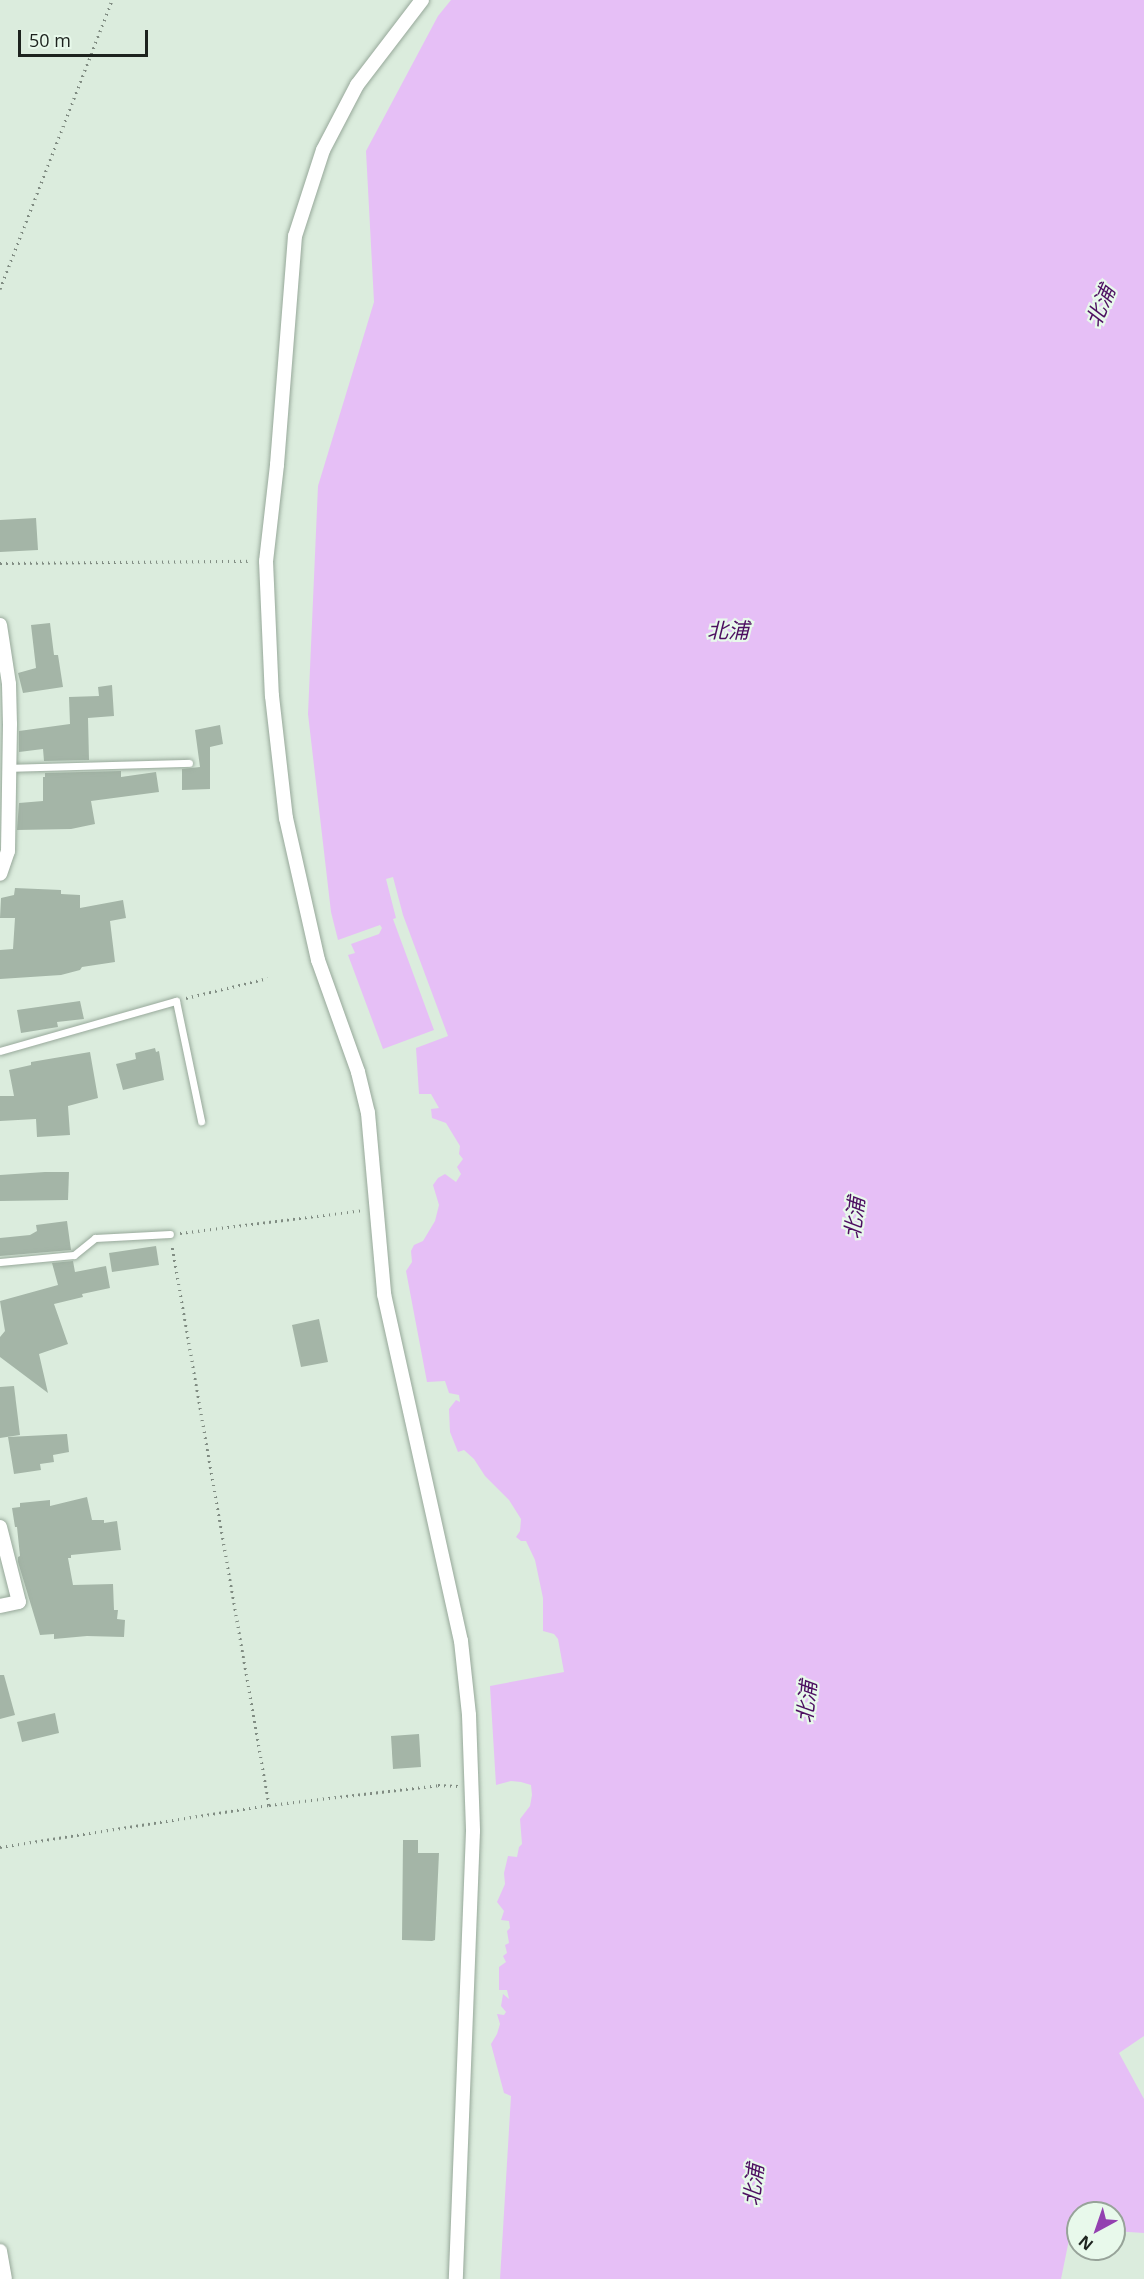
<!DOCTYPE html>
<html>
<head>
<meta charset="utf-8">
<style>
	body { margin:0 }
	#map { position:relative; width:1144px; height:2279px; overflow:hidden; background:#dbecdd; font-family:"Open Sans","Noto Sans JP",sans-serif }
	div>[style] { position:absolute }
	.water>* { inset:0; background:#e6bff6 }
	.building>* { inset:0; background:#a4b5a7 }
	.path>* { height:3px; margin-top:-1.5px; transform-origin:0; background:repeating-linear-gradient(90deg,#808c82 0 1.5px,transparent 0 6px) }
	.roads { filter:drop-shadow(0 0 2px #97a89a) drop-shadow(0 0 2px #97a89a) }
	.service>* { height:7px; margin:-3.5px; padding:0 3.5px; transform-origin:3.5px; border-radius:3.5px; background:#fff }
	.minor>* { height:14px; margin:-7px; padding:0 7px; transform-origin:7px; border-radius:7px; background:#fff }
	span { translate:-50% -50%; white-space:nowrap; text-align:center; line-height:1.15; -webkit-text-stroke:4.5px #e8f9eb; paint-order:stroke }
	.water-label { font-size:21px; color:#4d0f61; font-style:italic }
	.north { position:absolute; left:1066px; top:2201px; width:60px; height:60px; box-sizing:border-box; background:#e8f9eb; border:2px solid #97a399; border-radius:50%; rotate:220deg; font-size:16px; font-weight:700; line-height:24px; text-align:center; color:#1d231e }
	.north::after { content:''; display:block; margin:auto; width:21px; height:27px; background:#9341b0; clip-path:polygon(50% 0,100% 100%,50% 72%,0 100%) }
	.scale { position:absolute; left:18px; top:30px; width:130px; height:27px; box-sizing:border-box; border:3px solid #1d231e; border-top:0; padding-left:8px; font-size:18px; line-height:21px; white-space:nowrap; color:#1d231e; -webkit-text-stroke:4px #e8f9eb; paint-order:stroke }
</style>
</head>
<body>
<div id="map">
	<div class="water">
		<i style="clip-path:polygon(451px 0,1144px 0,1144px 2036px,1119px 2053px,1144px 2099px,1144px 2233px,1114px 2231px,1114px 2213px,1078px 2213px,1078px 2230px,1071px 2230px,1061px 2279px,500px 2279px,511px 2096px,504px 2093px,491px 2044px,497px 2034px,500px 2024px,497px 2014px,504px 2015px,506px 2012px,501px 2006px,503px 1994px,509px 1999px,507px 1990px,499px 1990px,499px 1967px,506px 1962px,503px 1956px,507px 1953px,505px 1945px,509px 1943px,507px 1931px,510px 1928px,509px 1921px,501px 1920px,504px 1911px,497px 1902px,505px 1884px,504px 1873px,508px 1856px,517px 1857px,519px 1847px,522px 1844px,520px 1819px,530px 1806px,532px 1795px,531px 1785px,521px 1782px,511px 1781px,496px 1785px,490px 1686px,564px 1672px,558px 1639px,554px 1634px,543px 1631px,543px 1598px,535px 1560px,526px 1541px,521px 1541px,516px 1537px,520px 1531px,521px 1519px,509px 1500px,485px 1476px,474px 1459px,464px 1450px,458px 1452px,450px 1432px,449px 1409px,456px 1400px,460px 1402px,459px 1395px,449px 1393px,445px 1381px,427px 1382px,406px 1271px,412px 1262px,411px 1251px,414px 1245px,423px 1241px,435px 1221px,439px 1205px,433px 1185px,438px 1178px,445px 1174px,456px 1182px,461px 1174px,457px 1167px,463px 1159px,459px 1154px,460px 1146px,446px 1123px,432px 1118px,431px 1109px,439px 1108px,431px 1094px,419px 1094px,416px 1048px,448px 1036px,403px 915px,393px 877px,386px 879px,396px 918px,393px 919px,434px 1030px,383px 1049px,348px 955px,355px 953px,351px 944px,379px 934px,382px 928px,380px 925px,338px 940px,331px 912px,308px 714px,318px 486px,374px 302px,366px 151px,438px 16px)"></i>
	</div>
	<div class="building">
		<i style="clip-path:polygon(36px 518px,38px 550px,0 552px,0 520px)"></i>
		<i style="clip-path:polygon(50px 623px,54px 655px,58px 655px,63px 687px,23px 693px,18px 673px,36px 668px,31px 625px)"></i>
		<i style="clip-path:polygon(112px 685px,114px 716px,88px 718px,89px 760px,44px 761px,43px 749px,19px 752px,19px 731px,70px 724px,69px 697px,99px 696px,98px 687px)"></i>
		<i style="clip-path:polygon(220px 725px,223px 744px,210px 747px,210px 789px,182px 790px,182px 769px,200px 767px,195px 730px)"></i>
		<i style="clip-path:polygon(121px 771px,121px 777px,156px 772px,159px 792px,91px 801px,95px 824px,71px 829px,17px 830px,19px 803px,43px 801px,43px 777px,45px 777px,45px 773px)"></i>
		<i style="clip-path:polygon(15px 888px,61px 890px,61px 894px,80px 895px,80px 908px,123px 900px,126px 918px,110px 921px,115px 962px,82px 967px,80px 970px,61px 975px,0 979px,0 950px,13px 949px,15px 918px,0 918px,1px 898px,14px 895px)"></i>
		<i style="clip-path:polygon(80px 1001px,84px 1019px,57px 1022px,58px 1027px,21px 1033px,17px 1010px)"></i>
		<i style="clip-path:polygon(155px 1048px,156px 1052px,159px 1051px,164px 1080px,123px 1090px,116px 1064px,136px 1059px,135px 1053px)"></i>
		<i style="clip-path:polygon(90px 1052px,98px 1098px,68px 1106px,70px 1135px,37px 1137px,36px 1119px,0 1121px,0 1096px,14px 1096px,9px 1070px,31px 1065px,31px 1062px)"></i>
		<i style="clip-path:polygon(45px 1172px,69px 1172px,68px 1200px,0 1201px,0 1175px)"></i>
		<i style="clip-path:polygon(67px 1221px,71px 1250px,0 1256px,0 1238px,30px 1235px,37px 1231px,36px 1225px)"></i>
		<i style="clip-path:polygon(156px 1246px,159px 1265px,112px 1272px,109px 1253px)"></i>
		<i style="clip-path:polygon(73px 1261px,75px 1272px,106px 1266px,110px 1288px,82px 1294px,83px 1297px,54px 1304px,68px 1344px,39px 1354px,48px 1393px,0 1357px,0 1337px,5px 1331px,0 1301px,58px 1285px,52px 1263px)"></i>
		<i style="clip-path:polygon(319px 1319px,328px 1362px,301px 1367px,292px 1325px)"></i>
		<i style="clip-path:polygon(14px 1386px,20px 1435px,0 1438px,0 1387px)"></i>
		<i style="clip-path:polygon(67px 1434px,69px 1452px,53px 1455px,54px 1462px,40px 1464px,41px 1470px,14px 1474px,8px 1437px)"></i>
		<i style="clip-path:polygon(87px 1497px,92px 1520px,104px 1520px,104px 1523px,117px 1521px,121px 1550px,71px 1555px,71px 1558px,68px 1558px,73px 1585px,113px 1584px,114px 1610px,118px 1610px,117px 1619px,125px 1620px,124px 1637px,87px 1636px,54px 1639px,54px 1634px,40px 1635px,18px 1562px,18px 1557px,20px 1556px,17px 1527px,15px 1527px,12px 1508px,20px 1507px,20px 1503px,50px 1500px,50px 1506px)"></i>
		<i style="clip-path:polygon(0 1675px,4px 1675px,15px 1715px,0 1719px)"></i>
		<i style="clip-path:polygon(55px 1713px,59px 1733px,22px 1742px,17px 1722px)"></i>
		<i style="clip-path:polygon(419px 1734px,421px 1767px,393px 1769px,391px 1736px)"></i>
		<i style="clip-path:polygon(403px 1840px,418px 1840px,418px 1853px,439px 1853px,435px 1940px,432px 1941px,402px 1940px)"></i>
	</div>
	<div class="path">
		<i style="left:0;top:289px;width:310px;rotate:-68.8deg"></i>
		<i style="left:0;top:563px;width:252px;rotate:-0.5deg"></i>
		<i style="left:186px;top:998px;width:84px;rotate:-13.7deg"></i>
		<i style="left:180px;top:1233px;width:185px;rotate:-7.1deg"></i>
		<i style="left:269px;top:1805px;width:170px;rotate:-6.7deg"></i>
		<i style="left:438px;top:1785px;width:20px;rotate:3deg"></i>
		<i style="left:0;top:1847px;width:272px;rotate:-8.9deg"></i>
		<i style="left:269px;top:1805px;width:567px;rotate:-99.84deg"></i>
	</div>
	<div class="roads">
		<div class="service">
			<i style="left:8px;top:768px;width:181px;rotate:-1.6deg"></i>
			<i style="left:0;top:1051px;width:183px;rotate:-15.9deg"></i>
			<i style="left:176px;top:1001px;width:123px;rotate:78.2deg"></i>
			<i style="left:0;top:1262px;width:74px;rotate:-5.4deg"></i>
			<i style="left:74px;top:1255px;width:27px;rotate:-39deg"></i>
			<i style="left:95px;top:1238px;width:75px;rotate:-3.1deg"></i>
		</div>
		<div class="minor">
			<i style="left:422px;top:0;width:107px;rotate:127.4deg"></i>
			<i style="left:357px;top:85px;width:73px;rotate:117.6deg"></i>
			<i style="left:323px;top:150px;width:90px;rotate:108deg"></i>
			<i style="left:295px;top:236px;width:230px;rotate:94.5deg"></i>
			<i style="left:277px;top:465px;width:97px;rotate:96.5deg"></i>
			<i style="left:266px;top:561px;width:135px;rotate:87.5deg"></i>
			<i style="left:272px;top:696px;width:123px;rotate:83.5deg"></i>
			<i style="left:286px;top:818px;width:146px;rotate:77.3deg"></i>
			<i style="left:318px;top:960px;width:119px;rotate:70.3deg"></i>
			<i style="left:358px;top:1072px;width:42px;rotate:76.3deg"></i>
			<i style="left:368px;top:1113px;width:182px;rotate:84.9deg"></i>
			<i style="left:384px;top:1294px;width:355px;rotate:77.5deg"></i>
			<i style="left:461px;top:1641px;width:74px;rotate:83.8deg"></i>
			<i style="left:469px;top:1715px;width:116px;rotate:88deg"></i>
			<i style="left:473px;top:1831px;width:448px;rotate:92.2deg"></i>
			<i style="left:0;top:625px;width:60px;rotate:81.3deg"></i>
			<i style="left:9px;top:684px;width:40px;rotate:88.6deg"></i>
			<i style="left:10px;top:724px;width:127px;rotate:90.9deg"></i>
			<i style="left:8px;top:851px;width:24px;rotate:109deg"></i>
			<i style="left:0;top:1527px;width:77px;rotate:75.8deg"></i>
			<i style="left:19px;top:1602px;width:19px;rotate:168deg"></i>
			<i style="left:0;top:2251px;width:28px;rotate:80deg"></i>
		</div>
	</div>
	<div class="water-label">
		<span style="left:1100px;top:306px;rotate:-67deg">北浦</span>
		<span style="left:728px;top:630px">北浦</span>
		<span style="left:854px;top:1218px;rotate:-83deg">北浦</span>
		<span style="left:806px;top:1702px;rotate:-84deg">北浦</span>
		<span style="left:753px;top:2185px;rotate:-83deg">北浦</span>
	</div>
	<div class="north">N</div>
	<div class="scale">50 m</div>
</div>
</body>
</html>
